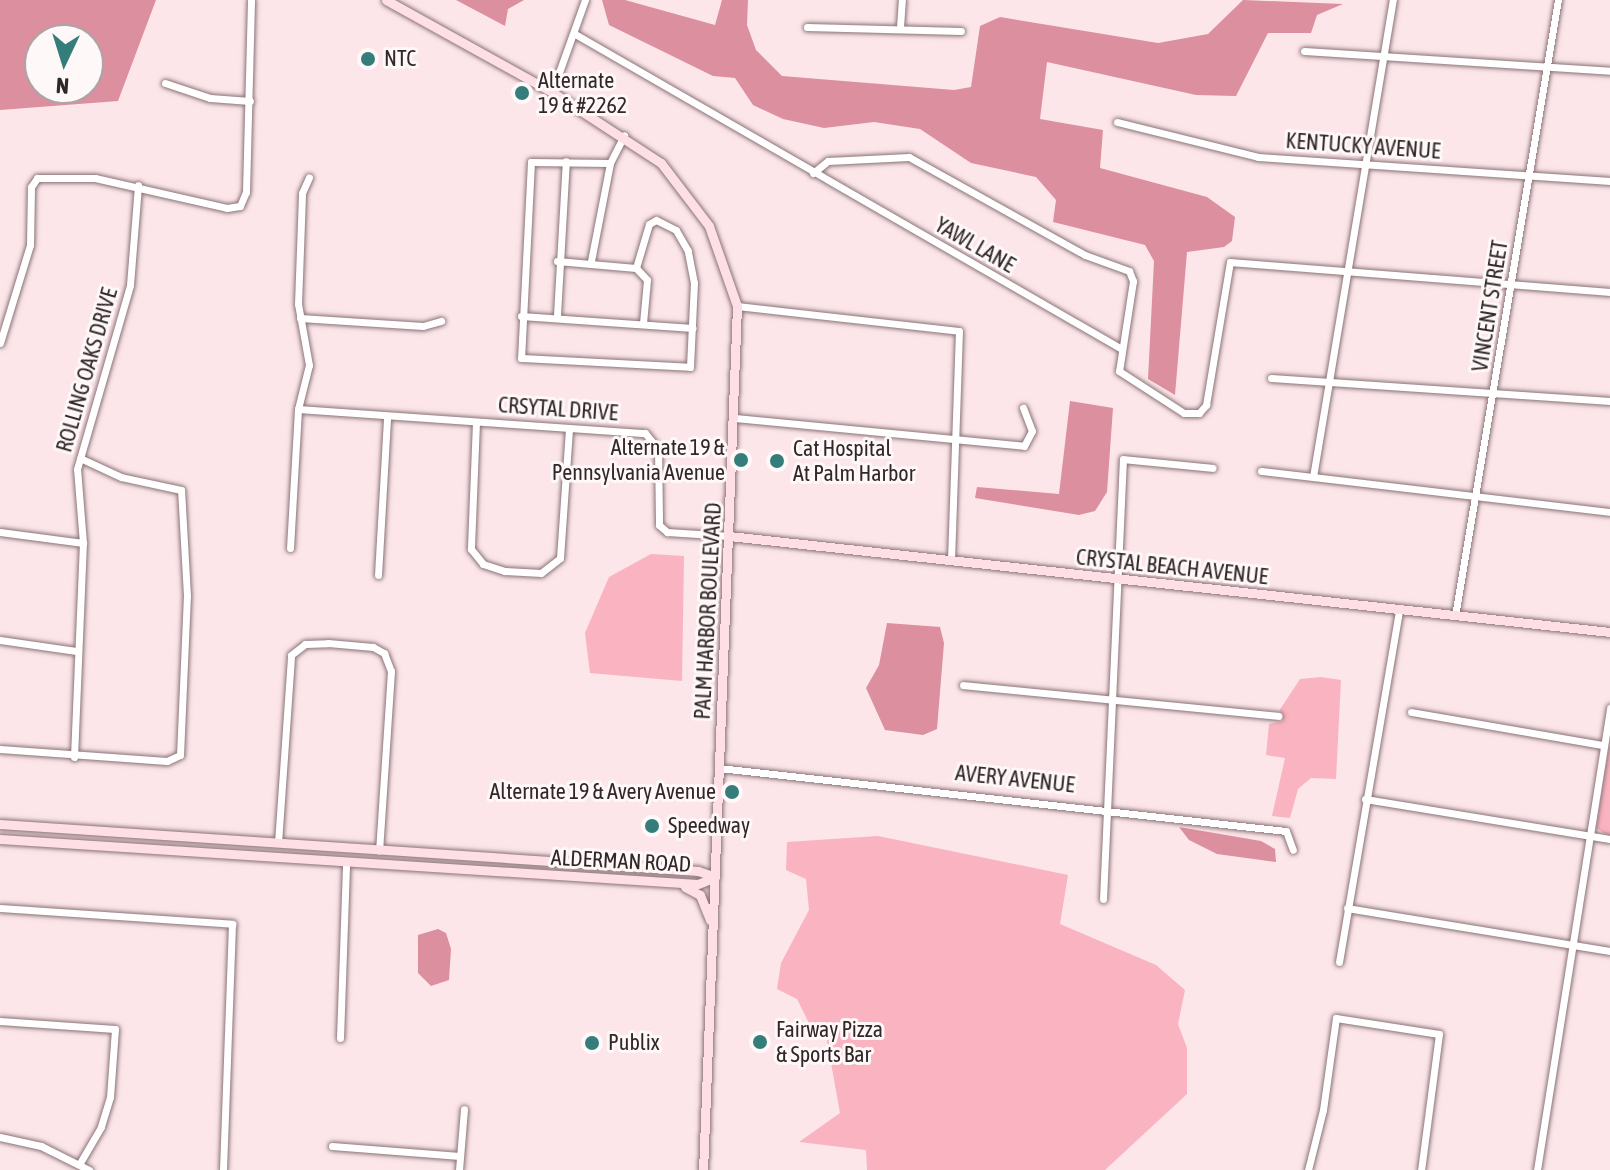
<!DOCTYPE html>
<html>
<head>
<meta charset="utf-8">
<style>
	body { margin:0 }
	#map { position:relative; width:1610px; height:1170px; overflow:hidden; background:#fce6e9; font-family:"Asap Condensed",sans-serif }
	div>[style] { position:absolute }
	.green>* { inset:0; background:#fab3c0 }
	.water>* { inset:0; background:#dc8f9e }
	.roads { filter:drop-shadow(0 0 2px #8a7376) drop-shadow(0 0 2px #8a7376) }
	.street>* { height:7px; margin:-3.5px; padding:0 3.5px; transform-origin:3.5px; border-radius:3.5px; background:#fff }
	.secondary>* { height:9px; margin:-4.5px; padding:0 4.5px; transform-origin:4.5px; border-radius:4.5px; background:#fedfe5 }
	.dots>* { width:22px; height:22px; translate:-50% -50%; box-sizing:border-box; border:4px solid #fef8f9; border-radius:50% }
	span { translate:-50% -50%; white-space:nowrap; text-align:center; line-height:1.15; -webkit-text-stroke:6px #fef8f9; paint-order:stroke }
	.poi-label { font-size:22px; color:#312729 }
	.left { translate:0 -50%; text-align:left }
	.right { translate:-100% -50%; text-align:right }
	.street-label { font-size:22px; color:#312729 }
	.north { position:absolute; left:24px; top:24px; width:80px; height:80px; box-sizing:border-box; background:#fef8f9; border:2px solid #aca4a6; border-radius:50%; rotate:184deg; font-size:22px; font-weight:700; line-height:32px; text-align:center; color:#312729 }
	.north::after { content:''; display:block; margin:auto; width:28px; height:36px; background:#357d7b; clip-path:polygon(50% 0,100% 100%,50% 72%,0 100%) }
</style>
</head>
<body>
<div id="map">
	<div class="green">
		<i style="clip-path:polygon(651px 554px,684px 556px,682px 681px,590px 673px,585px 633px,609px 577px)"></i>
		<i style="clip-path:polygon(1321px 677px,1341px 680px,1336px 779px,1311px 778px,1298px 789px,1290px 818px,1272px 816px,1285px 758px,1266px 755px,1269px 724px,1282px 721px,1279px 711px,1300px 679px)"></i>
		<i style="clip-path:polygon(1610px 741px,1610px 837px,1596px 828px)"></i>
		<i style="clip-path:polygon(878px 836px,1068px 875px,1060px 924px,1156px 965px,1185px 990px,1178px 1024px,1187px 1048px,1187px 1094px,1105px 1170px,867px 1170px,866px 1150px,799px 1142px,840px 1113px,826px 1035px,811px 1027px,797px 999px,777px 989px,781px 963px,809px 910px,806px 879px,786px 870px,787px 842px)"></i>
	</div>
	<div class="water">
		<i style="clip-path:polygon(evenodd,0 0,156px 0,118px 101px,0 110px,0 0,40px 40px,88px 40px,88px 88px,40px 88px,40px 40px)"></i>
		<i style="clip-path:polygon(456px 0,524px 0,508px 9px,505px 26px)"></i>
		<i style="clip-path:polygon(602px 0,625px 0,715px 25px,722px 0,748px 0,747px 25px,756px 50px,782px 76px,954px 90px,971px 87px,980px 26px,1000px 17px,1158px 43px,1208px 34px,1243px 0,1343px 4px,1317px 15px,1311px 33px,1268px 33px,1236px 96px,1196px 95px,1047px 62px,1040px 119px,1103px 130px,1100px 168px,1207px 197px,1235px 217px,1232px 241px,1224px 247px,1187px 252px,1175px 395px,1148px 379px,1154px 261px,1145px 245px,1053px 222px,1056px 200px,1036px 177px,971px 163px,920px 129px,874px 122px,824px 128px,783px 119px,753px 105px,735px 78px,713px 76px,609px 25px)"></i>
		<i style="clip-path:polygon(1070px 401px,1113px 408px,1107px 492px,1095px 511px,1079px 515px,975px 498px,977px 487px,1059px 494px)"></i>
		<i style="clip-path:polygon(887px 623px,940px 627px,944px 643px,937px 729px,923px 735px,885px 730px,866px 688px,879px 665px)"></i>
		<i style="clip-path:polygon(1179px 827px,1261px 841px,1275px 849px,1276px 862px,1217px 854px,1189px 840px)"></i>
		<i style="clip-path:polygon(438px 929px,446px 933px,451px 949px,449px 980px,431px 986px,418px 973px,418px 935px)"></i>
	</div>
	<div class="roads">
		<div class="street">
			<i style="left:807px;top:27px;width:154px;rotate:1.5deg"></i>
			<i style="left:900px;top:27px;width:27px;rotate:-86deg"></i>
			<i style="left:575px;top:34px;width:629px;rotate:29.95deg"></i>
			<i style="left:1304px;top:51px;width:307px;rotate:3.7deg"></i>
			<i style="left:165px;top:83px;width:47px;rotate:18.4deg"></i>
			<i style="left:210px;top:98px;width:40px;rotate:4.3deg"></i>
			<i style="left:552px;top:92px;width:98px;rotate:-70.3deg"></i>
			<i style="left:1117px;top:122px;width:145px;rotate:13.9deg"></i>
			<i style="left:1258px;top:157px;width:353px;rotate:3.9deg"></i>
			<i style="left:610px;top:163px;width:79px;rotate:-179.3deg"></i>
			<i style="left:531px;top:162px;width:196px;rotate:92.9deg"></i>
			<i style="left:521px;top:358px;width:169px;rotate:3deg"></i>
			<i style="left:690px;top:367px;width:84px;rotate:-87.3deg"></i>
			<i style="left:694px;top:283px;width:33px;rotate:-101deg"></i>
			<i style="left:688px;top:251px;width:24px;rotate:-120deg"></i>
			<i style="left:676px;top:230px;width:22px;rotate:-153deg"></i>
			<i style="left:656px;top:220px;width:8px;rotate:150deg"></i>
			<i style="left:649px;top:224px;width:46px;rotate:106.5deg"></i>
			<i style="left:813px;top:173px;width:19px;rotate:-39deg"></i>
			<i style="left:828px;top:161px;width:81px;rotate:-2.8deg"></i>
			<i style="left:909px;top:157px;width:201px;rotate:29.1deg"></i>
			<i style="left:1085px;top:255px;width:47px;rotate:20deg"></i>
			<i style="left:1129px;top:271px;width:11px;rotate:68deg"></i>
			<i style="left:1133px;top:281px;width:91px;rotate:98.8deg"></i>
			<i style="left:1119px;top:371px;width:77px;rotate:32.9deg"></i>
			<i style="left:1184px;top:413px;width:15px"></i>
			<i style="left:1199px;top:413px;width:11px;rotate:-49deg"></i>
			<i style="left:1206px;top:405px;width:145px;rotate:-80.5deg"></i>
			<i style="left:1230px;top:262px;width:381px;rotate:4.5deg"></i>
			<i style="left:557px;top:261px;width:79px;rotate:5.1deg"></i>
			<i style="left:636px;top:268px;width:16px;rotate:47deg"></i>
			<i style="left:647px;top:280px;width:43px;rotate:95.3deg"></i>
			<i style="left:591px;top:261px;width:100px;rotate:-79deg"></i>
			<i style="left:610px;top:163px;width:31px;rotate:-63deg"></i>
			<i style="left:737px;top:306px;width:223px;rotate:6.4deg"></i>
			<i style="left:959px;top:331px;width:230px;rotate:92deg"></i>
			<i style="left:557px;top:315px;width:154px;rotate:-86.7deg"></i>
			<i style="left:521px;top:316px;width:172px;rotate:4deg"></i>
			<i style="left:300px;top:318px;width:123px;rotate:3.7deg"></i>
			<i style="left:423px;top:326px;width:19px;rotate:-16deg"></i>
			<i style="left:0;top:343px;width:102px;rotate:-73deg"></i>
			<i style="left:30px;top:245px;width:58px;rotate:-89deg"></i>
			<i style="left:31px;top:187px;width:11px;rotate:-56deg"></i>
			<i style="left:37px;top:178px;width:58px"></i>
			<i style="left:95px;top:178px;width:135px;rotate:12.8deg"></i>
			<i style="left:227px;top:208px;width:13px;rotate:-9deg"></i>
			<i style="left:240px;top:206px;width:15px;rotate:-67deg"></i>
			<i style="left:246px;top:192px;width:192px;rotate:-88.5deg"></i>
			<i style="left:1271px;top:378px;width:340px;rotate:3.9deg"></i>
			<i style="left:298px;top:409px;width:348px;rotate:4deg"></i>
			<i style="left:645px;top:433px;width:21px;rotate:51deg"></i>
			<i style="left:658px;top:449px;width:76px;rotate:89.2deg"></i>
			<i style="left:659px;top:525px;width:11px;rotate:41deg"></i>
			<i style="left:667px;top:532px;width:62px;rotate:3.7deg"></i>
			<i style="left:735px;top:418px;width:290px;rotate:5.5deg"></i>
			<i style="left:1024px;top:446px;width:17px;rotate:-62deg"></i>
			<i style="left:1032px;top:431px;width:25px;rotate:-111deg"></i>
			<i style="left:476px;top:422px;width:127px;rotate:92.3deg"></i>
			<i style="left:471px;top:549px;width:19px;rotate:51deg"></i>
			<i style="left:483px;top:564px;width:23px;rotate:18deg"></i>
			<i style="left:505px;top:571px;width:36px;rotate:3deg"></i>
			<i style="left:541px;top:573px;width:24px;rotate:-38deg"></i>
			<i style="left:560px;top:558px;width:129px;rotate:-86deg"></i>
			<i style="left:1261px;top:471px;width:351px;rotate:6.7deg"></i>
			<i style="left:1313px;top:477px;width:484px;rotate:-80.5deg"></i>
			<i style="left:0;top:532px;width:84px;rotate:7.5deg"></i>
			<i style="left:290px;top:548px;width:139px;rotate:-86.7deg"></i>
			<i style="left:298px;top:409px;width:45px;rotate:-76deg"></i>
			<i style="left:309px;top:365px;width:62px;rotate:-100.2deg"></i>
			<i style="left:298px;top:304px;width:111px;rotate:-87.9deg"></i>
			<i style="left:302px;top:193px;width:17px;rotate:-66deg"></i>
			<i style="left:378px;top:575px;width:158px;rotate:-86.7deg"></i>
			<i style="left:1455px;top:616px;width:625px;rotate:-80.51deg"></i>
			<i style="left:0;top:640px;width:77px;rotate:8.2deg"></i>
			<i style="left:963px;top:685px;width:317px;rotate:5.6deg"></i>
			<i style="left:1411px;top:712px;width:195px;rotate:9.8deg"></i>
			<i style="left:0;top:749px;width:167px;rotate:4.1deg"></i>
			<i style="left:167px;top:761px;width:14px;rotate:-25deg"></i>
			<i style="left:180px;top:755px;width:159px;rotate:-87.5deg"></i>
			<i style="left:187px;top:596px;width:106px;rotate:-93.2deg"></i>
			<i style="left:181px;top:490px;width:61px;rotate:-167.8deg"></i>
			<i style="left:121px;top:477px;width:45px;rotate:-155.1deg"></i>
			<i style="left:74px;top:757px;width:214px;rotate:-87.6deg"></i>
			<i style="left:83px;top:543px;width:74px;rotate:-94.6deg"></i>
			<i style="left:77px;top:469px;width:191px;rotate:-73.9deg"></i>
			<i style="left:130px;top:285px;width:100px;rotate:-85.4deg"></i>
			<i style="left:719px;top:768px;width:570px;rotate:6.34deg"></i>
			<i style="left:1286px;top:831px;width:20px;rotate:70deg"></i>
			<i style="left:1365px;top:799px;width:248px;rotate:9.3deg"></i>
			<i style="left:278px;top:843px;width:188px;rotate:-86deg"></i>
			<i style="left:291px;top:655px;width:18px;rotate:-38deg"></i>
			<i style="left:305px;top:644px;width:23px;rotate:-2deg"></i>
			<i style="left:328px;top:643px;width:45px;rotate:5.1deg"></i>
			<i style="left:373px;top:647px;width:13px;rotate:29deg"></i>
			<i style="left:384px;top:653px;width:19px;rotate:69deg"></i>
			<i style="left:391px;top:671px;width:180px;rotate:93.8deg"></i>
			<i style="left:1103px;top:899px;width:440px;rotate:-87.4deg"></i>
			<i style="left:1123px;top:459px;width:90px;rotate:5.7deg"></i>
			<i style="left:0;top:908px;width:233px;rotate:3.9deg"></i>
			<i style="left:232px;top:924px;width:246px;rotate:92.1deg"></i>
			<i style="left:1347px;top:908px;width:266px;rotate:9.3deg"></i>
			<i style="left:1339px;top:962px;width:357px;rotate:-80.3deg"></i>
			<i style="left:0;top:1021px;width:115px;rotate:4deg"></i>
			<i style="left:115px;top:1029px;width:68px;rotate:94.2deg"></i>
			<i style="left:110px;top:1097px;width:31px;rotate:107deg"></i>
			<i style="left:101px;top:1127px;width:42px;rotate:120.3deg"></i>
			<i style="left:340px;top:1038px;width:176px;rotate:-88deg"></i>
			<i style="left:0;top:1137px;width:42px;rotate:12.4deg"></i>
			<i style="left:41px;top:1146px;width:54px;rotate:26.6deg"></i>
			<i style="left:332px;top:1146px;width:128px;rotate:4.5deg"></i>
			<i style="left:459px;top:1170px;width:61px;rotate:-85.3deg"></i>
			<i style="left:1308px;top:1170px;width:62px;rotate:-76deg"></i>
			<i style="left:1323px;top:1110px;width:93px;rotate:-82deg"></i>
			<i style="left:1336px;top:1018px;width:104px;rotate:8.8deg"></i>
			<i style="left:1439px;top:1034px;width:137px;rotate:97.5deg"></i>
			<i style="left:1537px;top:1170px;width:468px;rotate:-81deg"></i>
		</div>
		<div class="secondary">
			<i style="left:386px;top:0;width:190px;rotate:29deg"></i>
			<i style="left:552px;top:92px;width:130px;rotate:33.1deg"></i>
			<i style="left:661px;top:163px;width:79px;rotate:52.7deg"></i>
			<i style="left:709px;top:226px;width:85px;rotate:70.7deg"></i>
			<i style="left:737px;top:306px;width:865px;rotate:92.25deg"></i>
			<i style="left:729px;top:536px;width:886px;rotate:6.22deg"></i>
			<i style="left:0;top:824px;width:700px;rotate:3.85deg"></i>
			<i style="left:698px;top:871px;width:18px;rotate:19deg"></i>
			<i style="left:0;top:839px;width:699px;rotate:3.69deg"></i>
			<i style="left:698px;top:884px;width:18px;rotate:-22deg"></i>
			<i style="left:685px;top:887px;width:17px;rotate:28deg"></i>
			<i style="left:700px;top:895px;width:27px;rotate:68deg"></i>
		</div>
	</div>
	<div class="dots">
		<i style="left:368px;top:59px;background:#357d7b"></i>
		<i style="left:522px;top:93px;background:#357d7b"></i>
		<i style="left:741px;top:460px;background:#357d7b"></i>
		<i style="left:777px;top:461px;background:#357d7b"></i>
		<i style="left:732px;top:792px;background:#357d7b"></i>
		<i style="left:652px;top:826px;background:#357d7b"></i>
		<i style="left:760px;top:1042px;background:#357d7b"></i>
		<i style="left:592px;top:1043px;background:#357d7b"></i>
	</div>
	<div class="poi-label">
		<span class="left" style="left:384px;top:59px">NTC</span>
		<span class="left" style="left:538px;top:93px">Alternate<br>19 &amp; #2262</span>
		<span class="right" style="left:725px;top:460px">Alternate 19 &amp;<br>Pennsylvania Avenue</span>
		<span class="left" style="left:793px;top:461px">Cat Hospital<br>At Palm Harbor</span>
		<span class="right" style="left:716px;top:792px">Alternate 19 &amp; Avery Avenue</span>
		<span class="left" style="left:668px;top:826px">Speedway</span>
		<span class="left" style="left:776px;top:1042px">Fairway Pizza<br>&amp; Sports Bar</span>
		<span class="left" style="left:608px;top:1043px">Publix</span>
	</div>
	<div class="street-label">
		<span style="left:1363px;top:146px;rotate:4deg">KENTUCKY AVENUE</span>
		<span style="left:975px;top:245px;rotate:30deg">YAWL LANE</span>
		<span style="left:1490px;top:306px;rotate:-81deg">VINCENT STREET</span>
		<span style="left:87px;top:370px;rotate:-74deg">ROLLING OAKS DRIVE</span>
		<span style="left:558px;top:409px;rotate:4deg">CRSYTAL DRIVE</span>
		<span style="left:1172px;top:567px;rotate:6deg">CRYSTAL BEACH AVENUE</span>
		<span style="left:708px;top:611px;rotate:-87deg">PALM HARBOR BOULEVARD</span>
		<span style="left:1015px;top:779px;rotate:6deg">AVERY AVENUE</span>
		<span style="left:621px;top:861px;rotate:3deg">ALDERMAN ROAD</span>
	</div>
	<div class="north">N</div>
</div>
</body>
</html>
